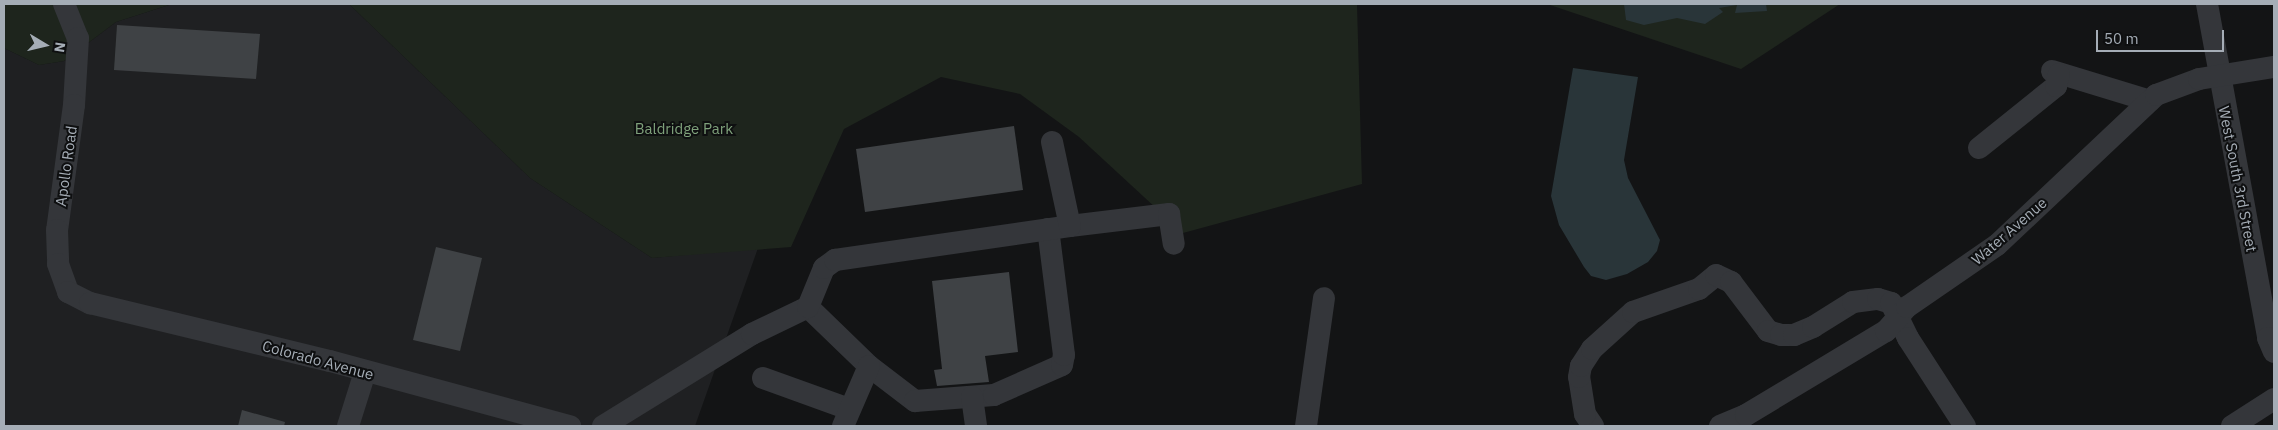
<!DOCTYPE html>
<html>
<head>
<meta charset="utf-8">
<style>
	body { margin:0 }
	#map { position:relative; width:2278px; height:430px; overflow:hidden; background:#131415; font-family:"IBM Plex Sans",sans-serif }
	div>[style] { position:absolute }
	.built>* { inset:0; background:#1f2022 }
	.green>* { inset:0; background:#1e251d }
	.water>* { inset:0; background:#293539 }
	.building>* { inset:0; background:#3f4245 }
	.minor>* { height:22px; margin:-11px; padding:0 11px; transform-origin:11px; border-radius:11px; background:#34363a }
	span { translate:-50% -50%; white-space:nowrap; text-align:center; line-height:1.15; -webkit-text-stroke:4px #0e0f10; paint-order:stroke }
	.park-label { font-size:15px; color:#7fa17b }
	.street-label { font-size:15px; color:#a5adb6 }
	.frame { position:absolute; inset:0; border:5px solid #a5adb6; pointer-events:none }
	.north { position:absolute; left:20px; top:20px; width:50px; height:50px; -webkit-text-stroke:4px #0e0f10; paint-order:stroke; rotate:99deg; font-size:14px; font-weight:700; line-height:20px; text-align:center; color:#a5adb6 }
	.north::after { content:''; display:block; margin:auto; width:18px; height:22px; background:#a5adb6; clip-path:polygon(50% 0,100% 100%,50% 72%,0 100%) }
	.scale { position:absolute; left:2096px; top:30px; width:128px; height:22px; box-sizing:border-box; border:2px solid #a5adb6; border-top:0; padding-left:6px; font-size:15px; line-height:18px; white-space:nowrap; color:#a5adb6; -webkit-text-stroke:4px #0e0f10; paint-order:stroke }
</style>
</head>
<body>
<div id="map">
	<div class="built">
		<i style="clip-path:polygon(172px 4px,349px 4px,530px 178px,652px 258px,758px 248px,695px 426px,4px 426px,4px 48px,39px 65px,64px 61px,116px 22px)"></i>
	</div>
	<div class="green">
		<i style="clip-path:polygon(4px 4px,172px 4px,116px 22px,64px 61px,39px 65px,4px 48px)"></i>
		<i style="clip-path:polygon(349px 4px,1357px 4px,1362px 184px,1183px 233px,1079px 137px,1020px 94px,941px 77px,844px 129px,791px 247px,652px 258px,530px 178px)"></i>
		<i style="clip-path:polygon(1547px 4px,1840px 4px,1741px 69px)"></i>
	</div>
	<div class="water">
		<i style="clip-path:polygon(1624px 4px,1766px 4px,1767px 11px,1735px 13px,1737px 5px,1719px 8px,1723px 12px,1705px 24px,1677px 18px,1644px 25px,1626px 20px)"></i>
		<i style="clip-path:polygon(1573px 68px,1638px 77px,1624px 160px,1628px 178px,1660px 240px,1657px 251px,1648px 262px,1627px 274px,1606px 280px,1591px 276px,1584px 267px,1559px 225px,1551px 196px)"></i>
	</div>
	<div class="building">
		<i style="clip-path:polygon(117px 25px,260px 34px,256px 79px,114px 70px)"></i>
		<i style="clip-path:polygon(1014px 126px,1023px 190px,865px 212px,856px 149px)"></i>
		<i style="clip-path:polygon(436px 247px,482px 258px,460px 351px,413px 340px)"></i>
		<i style="clip-path:polygon(1009px 272px,1018px 352px,985px 356px,989px 382px,937px 386px,934px 370px,942px 369px,932px 281px)"></i>
		<i style="clip-path:polygon(242px 410px,285px 422px,284px 426px,238px 426px)"></i>
	</div>
	<div class="minor">
		<i style="left:64px;top:4px;width:37px;rotate:68deg"></i>
		<i style="left:78px;top:38px;width:67px;rotate:93.4deg"></i>
		<i style="left:74px;top:105px;width:126px;rotate:97.7deg"></i>
		<i style="left:57px;top:230px;width:34px;rotate:88deg"></i>
		<i style="left:58px;top:264px;width:30px;rotate:70deg"></i>
		<i style="left:68px;top:292px;width:25px;rotate:27deg"></i>
		<i style="left:90px;top:303px;width:247px;rotate:13.6deg"></i>
		<i style="left:330px;top:361px;width:249px;rotate:15.2deg"></i>
		<i style="left:2207px;top:4px;width:340px;rotate:79.6deg"></i>
		<i style="left:2268px;top:338px;width:15px;rotate:67deg"></i>
		<i style="left:2052px;top:71px;width:102px;rotate:17deg"></i>
		<i style="left:1979px;top:148px;width:99px;rotate:-38.8deg"></i>
		<i style="left:2056px;top:86px;width:12px;rotate:-76deg"></i>
		<i style="left:1070px;top:226px;width:100px;rotate:-6.9deg"></i>
		<i style="left:1169px;top:214px;width:30px;rotate:81deg"></i>
		<i style="left:808px;top:307px;width:85px;rotate:44deg"></i>
		<i style="left:869px;top:366px;width:58px;rotate:37.3deg"></i>
		<i style="left:915px;top:401px;width:79px;rotate:-4.3deg"></i>
		<i style="left:994px;top:395px;width:74px;rotate:-23.8deg"></i>
		<i style="left:1062px;top:365px;width:10px;rotate:-79deg"></i>
		<i style="left:1064px;top:355px;width:127px;rotate:-97.2deg"></i>
		<i style="left:763px;top:378px;width:91px;rotate:19.8deg"></i>
		<i style="left:972px;top:397px;width:29px;rotate:82deg"></i>
		<i style="left:348px;top:426px;width:57px;rotate:-72.5deg"></i>
		<i style="left:603px;top:426px;width:175px;rotate:-31.7deg"></i>
		<i style="left:752px;top:334px;width:62px;rotate:-25.7deg"></i>
		<i style="left:808px;top:307px;width:42px;rotate:-67.7deg"></i>
		<i style="left:824px;top:268px;width:14px;rotate:-36deg"></i>
		<i style="left:835px;top:260px;width:237px;rotate:-8.2deg"></i>
		<i style="left:1070px;top:226px;width:86px;rotate:-102.1deg"></i>
		<i style="left:843px;top:426px;width:65px;rotate:-66.6deg"></i>
		<i style="left:1306px;top:426px;width:129px;rotate:-82deg"></i>
		<i style="left:1593px;top:426px;width:14px;rotate:-124deg"></i>
		<i style="left:1585px;top:414px;width:37px;rotate:-99deg"></i>
		<i style="left:1579px;top:377px;width:11px;rotate:-80deg"></i>
		<i style="left:1581px;top:366px;width:20px;rotate:-57deg"></i>
		<i style="left:1592px;top:349px;width:55px;rotate:-42.1deg"></i>
		<i style="left:1633px;top:312px;width:70px;rotate:-19.2deg"></i>
		<i style="left:1699px;top:289px;width:22px;rotate:-39deg"></i>
		<i style="left:1716px;top:275px;width:17px;rotate:25deg"></i>
		<i style="left:1731px;top:282px;width:61px;rotate:52.9deg"></i>
		<i style="left:1768px;top:331px;width:14px;rotate:17deg"></i>
		<i style="left:1781px;top:335px;width:13px"></i>
		<i style="left:1794px;top:335px;width:21px;rotate:-23deg"></i>
		<i style="left:1813px;top:327px;width:47px;rotate:-32deg"></i>
		<i style="left:1853px;top:302px;width:25px;rotate:-7deg"></i>
		<i style="left:1878px;top:299px;width:14px;rotate:17deg"></i>
		<i style="left:1891px;top:303px;width:39px;rotate:64deg"></i>
		<i style="left:1908px;top:338px;width:105px;rotate:57.1deg"></i>
		<i style="left:1720px;top:426px;width:28px;rotate:-23deg"></i>
		<i style="left:1746px;top:415px;width:163px;rotate:-31deg"></i>
		<i style="left:1886px;top:331px;width:32px;rotate:-49deg"></i>
		<i style="left:1907px;top:307px;width:109px;rotate:-34.6deg"></i>
		<i style="left:1997px;top:245px;width:219px;rotate:-43.3deg"></i>
		<i style="left:2156px;top:95px;width:46px;rotate:-20.4deg"></i>
		<i style="left:2199px;top:79px;width:76px;rotate:-9.1deg"></i>
		<i style="left:2232px;top:426px;width:50px;rotate:-32.7deg"></i>
	</div>
	<div class="park-label">
		<span style="left:684px;top:129px">Baldridge Park</span>
	</div>
	<div class="street-label">
		<span style="left:66px;top:166px;rotate:-82deg">Apollo Road</span>
		<span style="left:2238px;top:179px;rotate:79deg">West South 3rd Street</span>
		<span style="left:2009px;top:231px;rotate:-41deg">Water Avenue</span>
		<span style="left:318px;top:360px;rotate:15deg">Colorado Avenue</span>
	</div>
	<div class="frame"></div>
	<div class="north">N</div>
	<div class="scale">50 m</div>
</div>
</body>
</html>
